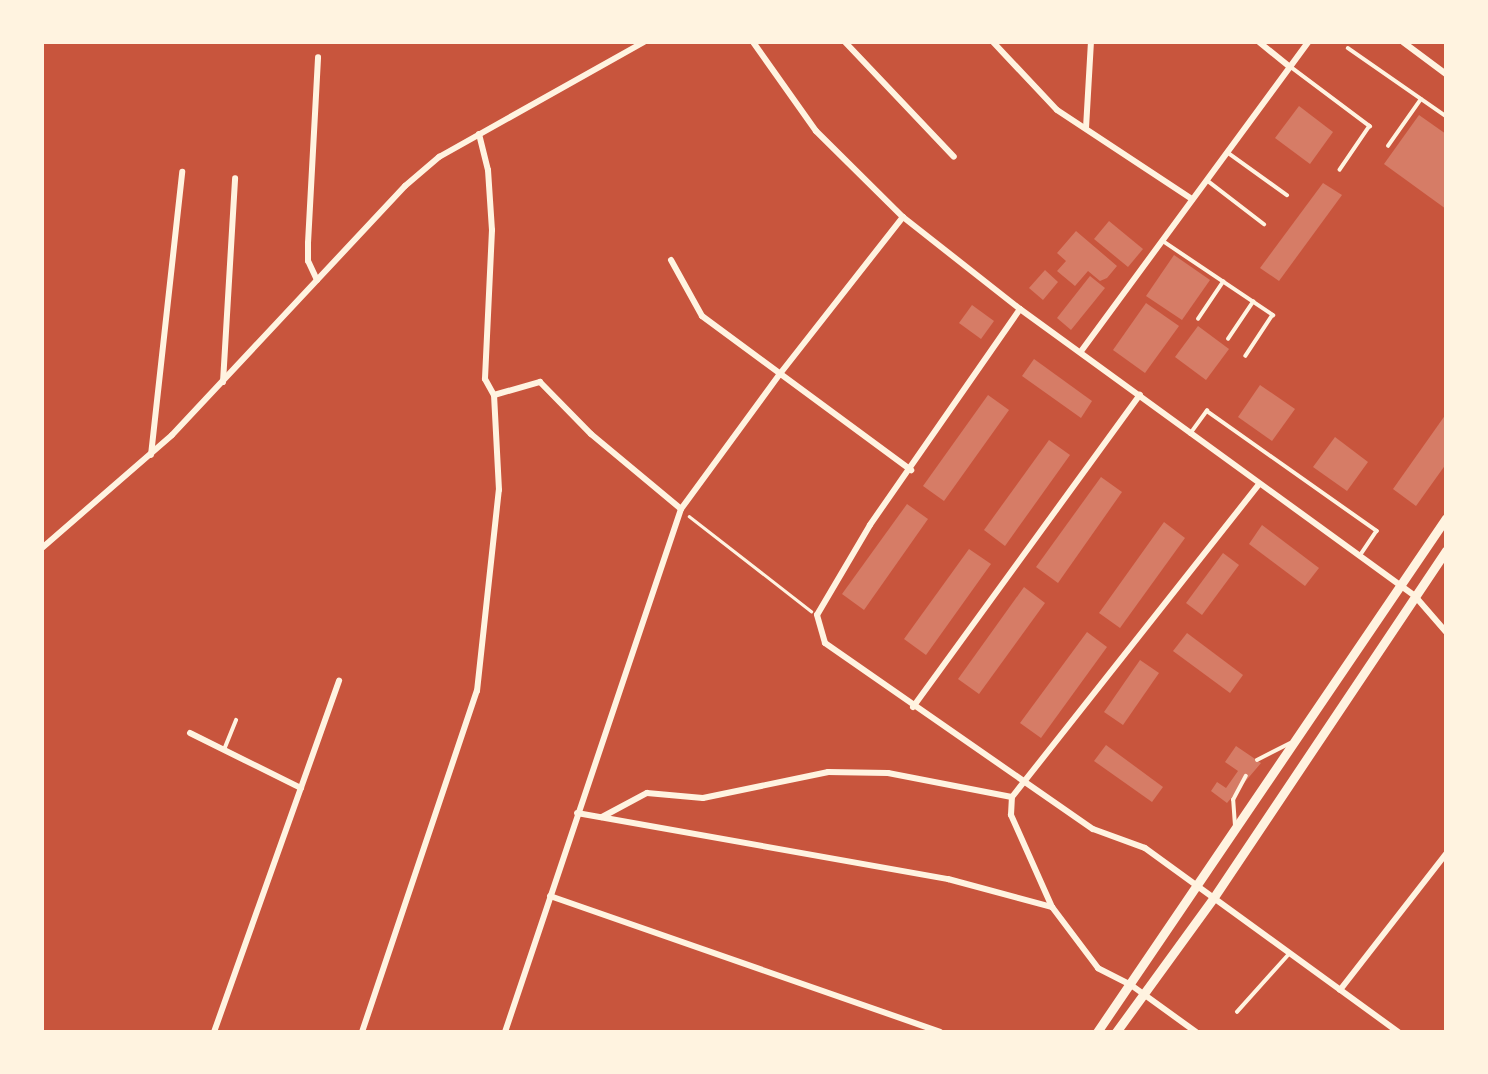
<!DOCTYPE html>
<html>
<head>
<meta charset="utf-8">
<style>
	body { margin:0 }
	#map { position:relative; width:1488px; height:1074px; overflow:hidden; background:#c8553d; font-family:"Nunito Sans",sans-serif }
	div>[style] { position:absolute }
	.building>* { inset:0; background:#d67c66 }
	.path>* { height:2.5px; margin:-1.25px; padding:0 1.25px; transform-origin:1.25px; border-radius:1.25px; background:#fff3e0 }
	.service>* { height:3.5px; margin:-1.75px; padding:0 1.75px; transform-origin:1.75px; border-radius:1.75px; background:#fff3e0 }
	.minor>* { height:6px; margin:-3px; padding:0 3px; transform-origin:3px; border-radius:3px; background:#fff3e0 }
	.secondary>* { height:9px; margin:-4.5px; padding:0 4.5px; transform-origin:4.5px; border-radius:4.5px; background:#fff3e0 }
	span { translate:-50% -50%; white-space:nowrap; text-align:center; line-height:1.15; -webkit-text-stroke:6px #fff3e0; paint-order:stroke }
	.frame { position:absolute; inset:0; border:44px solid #fff3e0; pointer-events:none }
</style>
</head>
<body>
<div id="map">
	<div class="building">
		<i style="clip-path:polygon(1299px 106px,1333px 132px,1310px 164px,1275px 138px)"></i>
		<i style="clip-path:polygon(1419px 115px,1446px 134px,1446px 209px,1384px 164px)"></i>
		<i style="clip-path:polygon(1323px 183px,1342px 195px,1279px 281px,1260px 268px)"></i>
		<i style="clip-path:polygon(1109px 221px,1143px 249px,1128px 267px,1094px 239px)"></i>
		<i style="clip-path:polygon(1076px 231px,1117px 266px,1107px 278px,1100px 281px,1088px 271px,1075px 286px,1057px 271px,1066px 261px,1057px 253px)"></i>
		<i style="clip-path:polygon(1174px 255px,1210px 280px,1182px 320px,1146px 296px)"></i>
		<i style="clip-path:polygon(1045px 270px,1058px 282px,1043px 300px,1029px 288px)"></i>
		<i style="clip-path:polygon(1090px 276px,1105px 288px,1071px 330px,1057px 318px)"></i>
		<i style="clip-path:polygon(1146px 303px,1179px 326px,1145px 373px,1113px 350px)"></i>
		<i style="clip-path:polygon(972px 305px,994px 321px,981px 339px,959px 323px)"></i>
		<i style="clip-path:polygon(1198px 326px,1229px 349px,1206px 380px,1175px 357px)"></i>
		<i style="clip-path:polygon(1034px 359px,1092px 401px,1081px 418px,1022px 376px)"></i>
		<i style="clip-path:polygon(1260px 385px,1295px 409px,1272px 441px,1238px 417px)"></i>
		<i style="clip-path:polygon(988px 395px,1009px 410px,944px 501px,923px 486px)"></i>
		<i style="clip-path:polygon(1446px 414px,1446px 464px,1416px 506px,1393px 489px)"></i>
		<i style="clip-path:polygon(1335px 437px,1368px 462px,1347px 491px,1313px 467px)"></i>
		<i style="clip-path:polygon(1049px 440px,1070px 455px,1005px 546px,984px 530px)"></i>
		<i style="clip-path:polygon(1101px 477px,1122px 492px,1058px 583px,1036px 567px)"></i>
		<i style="clip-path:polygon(907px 504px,928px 519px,864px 610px,842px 594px)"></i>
		<i style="clip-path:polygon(1164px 522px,1185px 538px,1120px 628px,1099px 613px)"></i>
		<i style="clip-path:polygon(1262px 525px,1319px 568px,1305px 586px,1249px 544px)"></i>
		<i style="clip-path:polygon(969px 549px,991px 564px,926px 655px,904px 639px)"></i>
		<i style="clip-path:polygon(1223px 553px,1239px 565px,1202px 615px,1186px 603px)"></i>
		<i style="clip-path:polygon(1024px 587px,1045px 603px,979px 694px,958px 679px)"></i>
		<i style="clip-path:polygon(1087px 632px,1107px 647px,1041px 738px,1020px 723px)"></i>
		<i style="clip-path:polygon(1187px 633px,1243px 675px,1230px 693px,1173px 651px)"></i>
		<i style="clip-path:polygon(1140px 660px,1159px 673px,1123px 725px,1104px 712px)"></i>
		<i style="clip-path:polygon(1106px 745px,1163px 787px,1152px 802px,1094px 761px)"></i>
		<i style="clip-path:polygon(1236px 746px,1261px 763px,1227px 803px,1211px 791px,1217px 782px,1226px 788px,1238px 771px,1225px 762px)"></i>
	</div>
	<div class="path">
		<i style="left:689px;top:516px;width:155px;rotate:37.9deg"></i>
	</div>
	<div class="service">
		<i style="left:1348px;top:48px;width:119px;rotate:34.8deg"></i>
		<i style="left:1291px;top:67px;width:99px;rotate:36.8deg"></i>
		<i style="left:1370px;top:126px;width:53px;rotate:124.3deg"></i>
		<i style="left:1388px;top:146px;width:57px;rotate:-54.9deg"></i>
		<i style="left:1227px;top:152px;width:74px;rotate:35.6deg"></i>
		<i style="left:1208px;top:181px;width:71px;rotate:37.5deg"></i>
		<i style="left:1163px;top:241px;width:133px;rotate:33.9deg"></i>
		<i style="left:1273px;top:315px;width:49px;rotate:123.4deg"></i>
		<i style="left:1198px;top:319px;width:45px;rotate:-56deg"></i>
		<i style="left:1228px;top:339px;width:45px;rotate:-56deg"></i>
		<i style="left:1190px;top:434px;width:29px;rotate:-54deg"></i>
		<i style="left:1207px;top:411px;width:208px;rotate:35.2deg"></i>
		<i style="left:1377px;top:531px;width:29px;rotate:124deg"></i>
		<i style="left:224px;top:750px;width:32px;rotate:-68deg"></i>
		<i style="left:1257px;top:760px;width:37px;rotate:-27deg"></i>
		<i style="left:1235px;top:826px;width:26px;rotate:-94deg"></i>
		<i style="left:1233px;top:800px;width:27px;rotate:-62deg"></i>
		<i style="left:1237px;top:1012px;width:79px;rotate:-48.1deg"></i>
	</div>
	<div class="minor">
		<i style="left:753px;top:42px;width:109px;rotate:54.7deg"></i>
		<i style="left:816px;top:131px;width:122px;rotate:44.7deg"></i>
		<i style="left:903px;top:217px;width:149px;rotate:38.2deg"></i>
		<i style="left:1020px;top:309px;width:487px;rotate:36deg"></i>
		<i style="left:1414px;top:595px;width:49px;rotate:49.1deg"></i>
		<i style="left:845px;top:42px;width:158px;rotate:46.5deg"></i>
		<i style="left:993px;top:42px;width:93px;rotate:46.7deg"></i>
		<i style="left:1057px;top:110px;width:162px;rotate:33.4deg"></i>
		<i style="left:1259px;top:42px;width:38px;rotate:39deg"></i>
		<i style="left:1403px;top:42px;width:54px;rotate:36.7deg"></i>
		<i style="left:1086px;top:128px;width:86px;rotate:-86.7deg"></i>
		<i style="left:479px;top:134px;width:37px;rotate:76deg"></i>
		<i style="left:488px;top:170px;width:60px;rotate:86.2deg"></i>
		<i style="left:492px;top:230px;width:149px;rotate:92.7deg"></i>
		<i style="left:485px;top:379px;width:18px;rotate:61deg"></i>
		<i style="left:494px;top:395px;width:48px;rotate:-15.8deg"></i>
		<i style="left:540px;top:382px;width:73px;rotate:45.6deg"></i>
		<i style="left:591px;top:434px;width:117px;rotate:39.8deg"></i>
		<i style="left:671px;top:260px;width:64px;rotate:61deg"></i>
		<i style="left:702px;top:316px;width:260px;rotate:36.4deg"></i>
		<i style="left:317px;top:280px;width:21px;rotate:-115deg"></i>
		<i style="left:308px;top:261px;width:18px;rotate:-90deg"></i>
		<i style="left:308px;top:243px;width:186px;rotate:-86.9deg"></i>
		<i style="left:1020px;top:309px;width:263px;rotate:124.8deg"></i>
		<i style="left:870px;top:525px;width:104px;rotate:120.5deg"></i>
		<i style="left:817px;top:615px;width:29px;rotate:74deg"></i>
		<i style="left:825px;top:643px;width:326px;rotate:34.8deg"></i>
		<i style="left:1093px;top:829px;width:55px;rotate:20.1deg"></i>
		<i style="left:1145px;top:848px;width:313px;rotate:36deg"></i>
		<i style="left:1082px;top:350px;width:382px;rotate:-53.7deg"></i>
		<i style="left:223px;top:382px;width:204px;rotate:-86.6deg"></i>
		<i style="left:151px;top:455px;width:285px;rotate:-83.7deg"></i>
		<i style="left:42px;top:548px;width:172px;rotate:-41deg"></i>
		<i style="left:172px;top:435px;width:341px;rotate:-46.9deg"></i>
		<i style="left:405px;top:186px;width:45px;rotate:-40.5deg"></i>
		<i style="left:439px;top:157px;width:235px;rotate:-29.3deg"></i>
		<i style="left:913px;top:707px;width:386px;rotate:-54deg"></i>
		<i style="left:190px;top:733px;width:124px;rotate:26.4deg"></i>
		<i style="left:577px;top:813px;width:377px;rotate:10.1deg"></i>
		<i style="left:948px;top:879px;width:108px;rotate:15.1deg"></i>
		<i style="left:602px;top:817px;width:51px;rotate:-28.1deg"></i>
		<i style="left:647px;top:793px;width:56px;rotate:5.1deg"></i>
		<i style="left:703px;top:798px;width:128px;rotate:-11.7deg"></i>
		<i style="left:828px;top:772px;width:60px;rotate:1deg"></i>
		<i style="left:888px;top:773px;width:126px;rotate:11deg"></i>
		<i style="left:550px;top:896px;width:413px;rotate:19.2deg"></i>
		<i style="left:1340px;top:990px;width:172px;rotate:-52.1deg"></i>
		<i style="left:214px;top:1032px;width:373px;rotate:-70.4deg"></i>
		<i style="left:362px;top:1032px;width:360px;rotate:-71.4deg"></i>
		<i style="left:477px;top:691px;width:202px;rotate:-83.8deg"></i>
		<i style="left:499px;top:490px;width:95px;rotate:-93deg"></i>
		<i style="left:505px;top:1032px;width:552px;rotate:-71.4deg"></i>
		<i style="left:681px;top:509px;width:166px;rotate:-53.8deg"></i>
		<i style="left:779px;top:375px;width:201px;rotate:-51.9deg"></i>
		<i style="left:1196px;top:1032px;width:80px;rotate:-144.1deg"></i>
		<i style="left:1131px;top:985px;width:37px;rotate:-153deg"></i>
		<i style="left:1098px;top:968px;width:76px;rotate:-127deg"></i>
		<i style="left:1052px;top:907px;width:101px;rotate:-114deg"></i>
		<i style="left:1011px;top:815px;width:18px;rotate:-87deg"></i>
		<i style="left:1012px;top:797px;width:397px;rotate:-51.7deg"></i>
	</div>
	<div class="secondary">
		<i style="left:1097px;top:1032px;width:621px;rotate:-55.82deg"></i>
		<i style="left:1116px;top:1032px;width:167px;rotate:-54deg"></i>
		<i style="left:1214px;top:897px;width:417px;rotate:-56.2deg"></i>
	</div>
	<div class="frame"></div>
</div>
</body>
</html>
